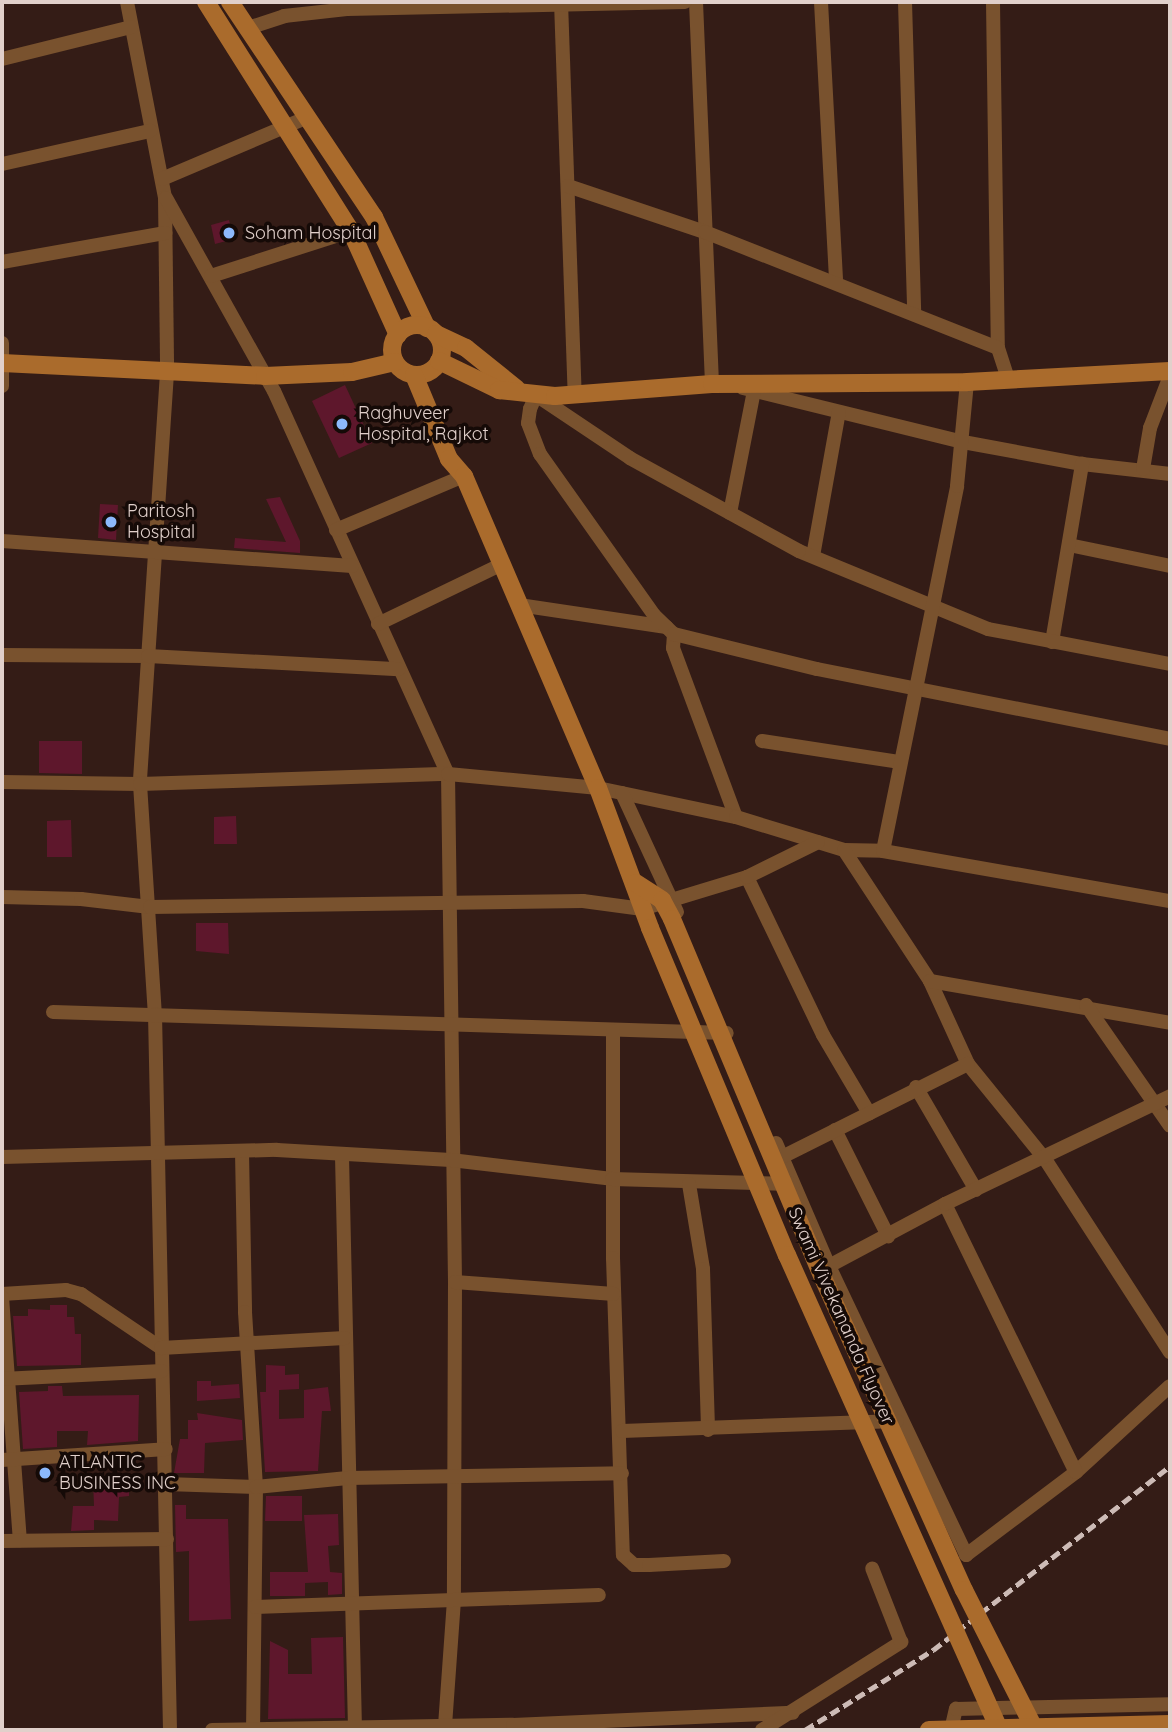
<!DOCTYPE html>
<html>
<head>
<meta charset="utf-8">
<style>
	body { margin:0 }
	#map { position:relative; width:1172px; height:1732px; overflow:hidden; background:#341c16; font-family:Quicksand,sans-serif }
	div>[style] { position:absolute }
	.building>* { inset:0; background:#5e172c }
	.street>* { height:14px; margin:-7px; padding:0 7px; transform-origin:7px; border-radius:7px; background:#79522e }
	.secondary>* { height:18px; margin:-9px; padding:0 9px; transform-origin:9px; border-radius:9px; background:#aa6b2c }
	.secondary>.ring { margin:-9px; padding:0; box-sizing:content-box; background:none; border:18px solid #aa6b2c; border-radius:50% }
	.rail>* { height:4.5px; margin-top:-2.25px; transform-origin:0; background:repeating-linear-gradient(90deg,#cdbbb6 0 10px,transparent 0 15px) }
	.secondary-bridge>* { height:18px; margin:-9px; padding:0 9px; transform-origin:9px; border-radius:9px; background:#aa6b2c }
	.dots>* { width:19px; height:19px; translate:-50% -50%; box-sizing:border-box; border:4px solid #150a07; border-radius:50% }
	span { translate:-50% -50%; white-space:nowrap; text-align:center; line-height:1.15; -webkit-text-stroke:7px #150a07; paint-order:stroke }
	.poi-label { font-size:18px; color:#e1d0cb }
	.left { translate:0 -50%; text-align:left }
	.street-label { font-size:18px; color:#e1d0cb }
	.frame { position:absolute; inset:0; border:4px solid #e1d0cb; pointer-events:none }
</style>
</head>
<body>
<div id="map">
	<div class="building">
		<i style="clip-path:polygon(229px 220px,234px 239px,215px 244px,211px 225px)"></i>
		<i style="clip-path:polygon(345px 385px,372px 443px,339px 458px,312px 401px)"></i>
		<i style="clip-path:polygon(280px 497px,300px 541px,300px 553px,234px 548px,235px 538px,286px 542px,266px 499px)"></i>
		<i style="clip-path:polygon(100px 504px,118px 505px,116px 540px,98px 538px)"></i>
		<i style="clip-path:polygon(39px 741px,82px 741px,82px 774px,39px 773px)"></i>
		<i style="clip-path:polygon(236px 816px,237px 844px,214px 844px,214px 817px)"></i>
		<i style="clip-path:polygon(71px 820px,72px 857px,47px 857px,47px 821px)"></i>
		<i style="clip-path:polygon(196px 923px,228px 923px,229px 954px,196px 951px)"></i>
		<i style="clip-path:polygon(50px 1305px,67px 1305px,67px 1317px,74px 1317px,75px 1334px,81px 1334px,81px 1365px,17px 1366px,13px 1316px,28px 1316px,28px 1309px,50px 1310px)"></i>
		<i style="clip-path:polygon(266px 1365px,285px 1366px,285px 1375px,299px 1374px,299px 1389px,279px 1390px,279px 1419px,304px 1418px,304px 1390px,328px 1387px,331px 1411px,322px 1411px,318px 1471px,265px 1472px,260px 1392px,266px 1392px)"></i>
		<i style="clip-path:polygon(197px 1381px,211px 1381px,211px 1386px,239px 1384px,240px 1398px,197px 1401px)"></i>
		<i style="clip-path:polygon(48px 1386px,62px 1386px,63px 1396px,139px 1395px,138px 1441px,87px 1445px,88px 1431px,57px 1431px,57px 1447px,23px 1449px,19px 1392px,48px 1391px)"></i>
		<i style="clip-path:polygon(197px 1413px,242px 1420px,243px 1440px,205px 1443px,204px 1473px,174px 1473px,180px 1439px,188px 1439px,188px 1420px,198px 1420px)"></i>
		<i style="clip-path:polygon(137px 1477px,138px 1489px,129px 1489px,129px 1496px,119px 1497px,118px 1521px,94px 1520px,94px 1530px,71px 1531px,73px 1506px,94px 1506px,93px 1479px)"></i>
		<i style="clip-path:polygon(266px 1496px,302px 1496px,302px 1521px,265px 1521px)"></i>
		<i style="clip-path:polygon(175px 1505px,186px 1505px,186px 1519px,228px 1519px,231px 1619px,189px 1621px,189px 1551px,176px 1552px)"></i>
		<i style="clip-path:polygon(338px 1514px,339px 1545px,328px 1546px,330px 1572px,342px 1573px,342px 1594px,328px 1595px,328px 1582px,305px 1583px,305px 1596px,270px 1596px,270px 1572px,308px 1572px,304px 1515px)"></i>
		<i style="clip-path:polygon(343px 1637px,345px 1718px,268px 1719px,270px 1641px,288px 1650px,288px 1674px,312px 1674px,311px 1638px)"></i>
	</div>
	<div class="street">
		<i style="left:127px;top:2px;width:199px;rotate:79deg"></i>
		<i style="left:165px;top:197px;width:176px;rotate:89.3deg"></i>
		<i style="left:167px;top:373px;width:412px;rotate:93.8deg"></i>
		<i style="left:140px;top:784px;width:230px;rotate:86.3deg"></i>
		<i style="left:155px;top:1014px;width:716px;rotate:88.8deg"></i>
		<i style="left:561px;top:2px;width:393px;rotate:88deg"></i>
		<i style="left:696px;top:2px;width:382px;rotate:87.6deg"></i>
		<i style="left:821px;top:2px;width:281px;rotate:86.9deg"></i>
		<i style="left:905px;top:2px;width:312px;rotate:88.3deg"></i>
		<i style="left:993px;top:2px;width:346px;rotate:89.2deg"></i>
		<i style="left:998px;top:348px;width:32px;rotate:72deg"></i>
		<i style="left:248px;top:28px;width:38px;rotate:-18deg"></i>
		<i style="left:284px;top:16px;width:63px;rotate:-6.3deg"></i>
		<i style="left:347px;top:9px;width:338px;rotate:-1.2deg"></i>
		<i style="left:2px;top:59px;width:133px;rotate:-13.9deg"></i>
		<i style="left:2px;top:164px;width:152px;rotate:-12.6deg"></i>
		<i style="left:162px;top:179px;width:159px;rotate:-23deg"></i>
		<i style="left:568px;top:186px;width:145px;rotate:18.6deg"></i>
		<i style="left:705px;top:232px;width:315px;rotate:21.6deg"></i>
		<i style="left:166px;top:198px;width:221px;rotate:60.8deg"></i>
		<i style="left:274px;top:391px;width:421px;rotate:65.6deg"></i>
		<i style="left:448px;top:774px;width:508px;rotate:89.21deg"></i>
		<i style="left:455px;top:1282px;width:318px;rotate:90.2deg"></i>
		<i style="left:454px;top:1600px;width:125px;rotate:94.1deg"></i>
		<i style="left:2px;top:262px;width:166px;rotate:-10.1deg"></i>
		<i style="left:211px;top:276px;width:147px;rotate:-17.8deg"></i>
		<i style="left:2px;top:343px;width:43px;rotate:90deg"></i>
		<i style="left:743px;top:388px;width:227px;rotate:13.8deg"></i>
		<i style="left:963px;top:442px;width:121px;rotate:10.5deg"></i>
		<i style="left:1082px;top:464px;width:89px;rotate:6.5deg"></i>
		<i style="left:1143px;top:469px;width:42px;rotate:-80.3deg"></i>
		<i style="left:1150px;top:428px;width:56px;rotate:-69deg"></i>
		<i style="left:730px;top:513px;width:124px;rotate:-78.9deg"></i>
		<i style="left:336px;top:530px;width:139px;rotate:-22.9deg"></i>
		<i style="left:2px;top:541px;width:351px;rotate:4.1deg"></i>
		<i style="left:1069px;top:545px;width:103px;rotate:11.7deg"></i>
		<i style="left:813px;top:556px;width:146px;rotate:-79.8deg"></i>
		<i style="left:519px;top:605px;width:149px;rotate:8.5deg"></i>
		<i style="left:378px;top:624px;width:138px;rotate:-25.8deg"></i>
		<i style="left:674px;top:634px;width:14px;rotate:94deg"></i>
		<i style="left:673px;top:648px;width:180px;rotate:69.6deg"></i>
		<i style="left:1052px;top:642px;width:181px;rotate:-80.4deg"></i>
		<i style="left:2px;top:655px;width:146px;rotate:0.4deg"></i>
		<i style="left:148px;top:656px;width:251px;rotate:3deg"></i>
		<i style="left:1170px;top:664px;width:185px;rotate:-169.1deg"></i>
		<i style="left:988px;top:629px;width:204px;rotate:-157.6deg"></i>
		<i style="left:799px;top:551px;width:193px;rotate:-151.2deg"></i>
		<i style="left:630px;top:458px;width:113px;rotate:-146.2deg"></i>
		<i style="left:536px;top:395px;width:15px;rotate:113deg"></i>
		<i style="left:530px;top:409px;width:14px;rotate:98deg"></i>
		<i style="left:528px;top:423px;width:33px;rotate:69deg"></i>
		<i style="left:540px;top:454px;width:197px;rotate:54.7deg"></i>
		<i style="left:654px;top:615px;width:28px;rotate:44deg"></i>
		<i style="left:674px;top:634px;width:147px;rotate:13.8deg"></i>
		<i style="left:817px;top:669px;width:360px;rotate:11.2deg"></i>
		<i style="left:762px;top:741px;width:140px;rotate:8.7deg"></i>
		<i style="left:2px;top:782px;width:138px;rotate:0.8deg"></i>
		<i style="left:140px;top:784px;width:308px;rotate:-1.9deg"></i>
		<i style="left:448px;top:774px;width:151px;rotate:5.3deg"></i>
		<i style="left:598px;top:788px;width:141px;rotate:11.9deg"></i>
		<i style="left:736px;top:817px;width:113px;rotate:17deg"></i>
		<i style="left:844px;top:850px;width:39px;rotate:1deg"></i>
		<i style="left:883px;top:851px;width:291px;rotate:9.9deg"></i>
		<i style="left:622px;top:793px;width:131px;rotate:65.2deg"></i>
		<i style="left:844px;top:850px;width:157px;rotate:56.7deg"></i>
		<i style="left:930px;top:981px;width:91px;rotate:65.4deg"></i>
		<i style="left:968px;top:1064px;width:122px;rotate:51deg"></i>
		<i style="left:1045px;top:1159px;width:230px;rotate:57.1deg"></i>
		<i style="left:883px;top:851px;width:372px;rotate:-78.5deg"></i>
		<i style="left:957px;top:486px;width:104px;rotate:-84.5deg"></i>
		<i style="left:747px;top:877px;width:175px;rotate:64.3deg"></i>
		<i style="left:823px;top:1035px;width:91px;rotate:59.5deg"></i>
		<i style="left:2px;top:897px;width:79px;rotate:1.5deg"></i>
		<i style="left:81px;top:899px;width:69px;rotate:6.6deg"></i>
		<i style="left:150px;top:907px;width:433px;rotate:-0.8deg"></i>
		<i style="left:583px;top:901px;width:60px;rotate:7.7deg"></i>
		<i style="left:642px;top:909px;width:110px;rotate:-16.9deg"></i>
		<i style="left:747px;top:877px;width:79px;rotate:-26.2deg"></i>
		<i style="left:930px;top:981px;width:244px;rotate:9.9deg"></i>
		<i style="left:1086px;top:1005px;width:147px;rotate:55.2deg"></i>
		<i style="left:53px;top:1012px;width:674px;rotate:1.78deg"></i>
		<i style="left:613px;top:1031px;width:227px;rotate:90deg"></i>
		<i style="left:613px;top:1258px;width:297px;rotate:88.1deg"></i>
		<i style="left:623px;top:1555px;width:15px;rotate:42deg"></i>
		<i style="left:634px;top:1565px;width:15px"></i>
		<i style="left:649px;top:1565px;width:75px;rotate:-3.1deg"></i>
		<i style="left:916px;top:1087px;width:119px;rotate:59.8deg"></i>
		<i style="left:835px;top:1130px;width:119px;rotate:63.4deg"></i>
		<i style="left:776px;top:1143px;width:134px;rotate:66.7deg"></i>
		<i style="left:829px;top:1266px;width:320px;rotate:64.6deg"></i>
		<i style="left:966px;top:1555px;width:138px;rotate:-37deg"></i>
		<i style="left:1076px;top:1472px;width:127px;rotate:-42.5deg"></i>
		<i style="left:242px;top:1152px;width:160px;rotate:88.9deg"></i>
		<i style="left:245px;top:1312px;width:175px;rotate:86.4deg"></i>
		<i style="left:256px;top:1487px;width:242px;rotate:90.7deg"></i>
		<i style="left:342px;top:1156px;width:572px;rotate:88.7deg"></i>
		<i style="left:2px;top:1157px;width:275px;rotate:-1.5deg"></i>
		<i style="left:277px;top:1150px;width:174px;rotate:3.3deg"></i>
		<i style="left:451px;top:1160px;width:162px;rotate:6.7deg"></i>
		<i style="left:612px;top:1179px;width:181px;rotate:1.6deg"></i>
		<i style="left:782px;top:1157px;width:208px;rotate:-26.6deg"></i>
		<i style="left:689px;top:1184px;width:86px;rotate:80.6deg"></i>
		<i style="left:703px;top:1269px;width:161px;rotate:88.2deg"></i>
		<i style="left:945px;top:1204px;width:298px;rotate:64deg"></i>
		<i style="left:829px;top:1266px;width:132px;rotate:-28.1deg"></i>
		<i style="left:945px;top:1204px;width:250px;rotate:-25.6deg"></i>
		<i style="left:455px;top:1282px;width:159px;rotate:4.3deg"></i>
		<i style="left:2px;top:1294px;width:64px;rotate:-3.6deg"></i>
		<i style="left:66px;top:1290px;width:16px;rotate:15deg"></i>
		<i style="left:81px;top:1294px;width:97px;rotate:34deg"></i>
		<i style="left:161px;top:1348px;width:184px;rotate:-3.1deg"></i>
		<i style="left:2px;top:1297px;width:244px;rotate:85.8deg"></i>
		<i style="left:2px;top:1379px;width:160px;rotate:-2.9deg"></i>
		<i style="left:622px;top:1431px;width:275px;rotate:-2.1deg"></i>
		<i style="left:2px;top:1460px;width:164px;rotate:-3.8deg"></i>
		<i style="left:166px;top:1484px;width:90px;rotate:1.9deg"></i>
		<i style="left:256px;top:1487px;width:92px;rotate:-5.6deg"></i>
		<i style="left:348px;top:1478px;width:274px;rotate:-1deg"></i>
		<i style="left:2px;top:1541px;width:165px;rotate:-0.7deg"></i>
		<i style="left:255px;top:1607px;width:344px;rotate:-2deg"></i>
		<i style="left:212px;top:1730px;width:301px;rotate:-1deg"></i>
		<i style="left:513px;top:1725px;width:280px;rotate:-2.5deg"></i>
		<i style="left:762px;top:1730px;width:165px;rotate:-32.3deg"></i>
		<i style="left:901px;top:1642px;width:79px;rotate:-111.4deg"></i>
		<i style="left:951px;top:1730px;width:22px;rotate:-77deg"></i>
		<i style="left:956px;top:1709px;width:214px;rotate:-1.3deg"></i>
	</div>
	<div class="secondary">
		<i style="left:206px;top:2px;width:271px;rotate:57.7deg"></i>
		<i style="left:351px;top:231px;width:114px;rotate:65.7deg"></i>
		<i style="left:230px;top:2px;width:259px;rotate:56.2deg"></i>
		<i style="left:374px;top:217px;width:123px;rotate:64.5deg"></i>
		<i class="ring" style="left:392px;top:325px;width:32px;height:32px"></i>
		<i style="left:436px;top:334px;width:33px;rotate:25deg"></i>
		<i style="left:466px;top:348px;width:65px;rotate:38.8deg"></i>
		<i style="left:439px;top:361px;width:67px;rotate:25.8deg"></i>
		<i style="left:499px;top:390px;width:56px;rotate:6.1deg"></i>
		<i style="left:555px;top:396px;width:157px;rotate:-4.4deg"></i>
		<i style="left:712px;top:384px;width:255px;rotate:-0.4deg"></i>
		<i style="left:967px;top:382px;width:203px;rotate:-3.1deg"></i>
		<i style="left:2px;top:363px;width:263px;rotate:2.8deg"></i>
		<i style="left:265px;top:376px;width:87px;rotate:-2.6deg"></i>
		<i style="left:352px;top:372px;width:44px;rotate:-13.1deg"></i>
		<i style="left:414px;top:375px;width:91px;rotate:67.4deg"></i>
		<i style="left:449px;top:459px;width:23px;rotate:49deg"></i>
		<i style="left:464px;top:476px;width:340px;rotate:66.8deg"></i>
		<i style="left:598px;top:788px;width:149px;rotate:69.6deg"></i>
		<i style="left:636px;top:883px;width:31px;rotate:33deg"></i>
		<i style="left:662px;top:900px;width:21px;rotate:62deg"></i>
	</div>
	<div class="rail">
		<i style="left:805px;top:1730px;width:151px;rotate:-32deg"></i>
		<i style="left:933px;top:1650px;width:300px;rotate:-37.8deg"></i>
	</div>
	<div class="secondary-bridge">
		<i style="left:672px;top:919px;width:389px;rotate:67.2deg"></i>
		<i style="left:823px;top:1278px;width:342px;rotate:65.7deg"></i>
		<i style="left:964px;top:1590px;width:153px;rotate:63.1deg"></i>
		<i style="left:650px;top:928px;width:355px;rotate:67.3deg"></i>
		<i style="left:787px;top:1255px;width:519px;rotate:65.9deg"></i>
		<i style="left:929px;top:1730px;width:241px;rotate:-1.4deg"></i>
	</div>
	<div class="dots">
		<i style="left:229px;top:233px;background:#8cb9fc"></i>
		<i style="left:342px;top:424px;background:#8cb9fc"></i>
		<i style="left:111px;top:522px;background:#8cb9fc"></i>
		<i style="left:45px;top:1473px;background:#8cb9fc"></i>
	</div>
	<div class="poi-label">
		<span class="left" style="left:245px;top:233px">Soham Hospital</span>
		<span class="left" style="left:358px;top:424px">Raghuveer<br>Hospital, Rajkot</span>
		<span class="left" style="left:127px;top:522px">Paritosh<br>Hospital</span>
		<span class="left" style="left:59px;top:1473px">ATLANTIC<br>BUSINESS INC</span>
	</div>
	<div class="street-label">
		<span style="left:841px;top:1316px;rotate:66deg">Swami Vivekananda Flyover</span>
	</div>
	<div class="frame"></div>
</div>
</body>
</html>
